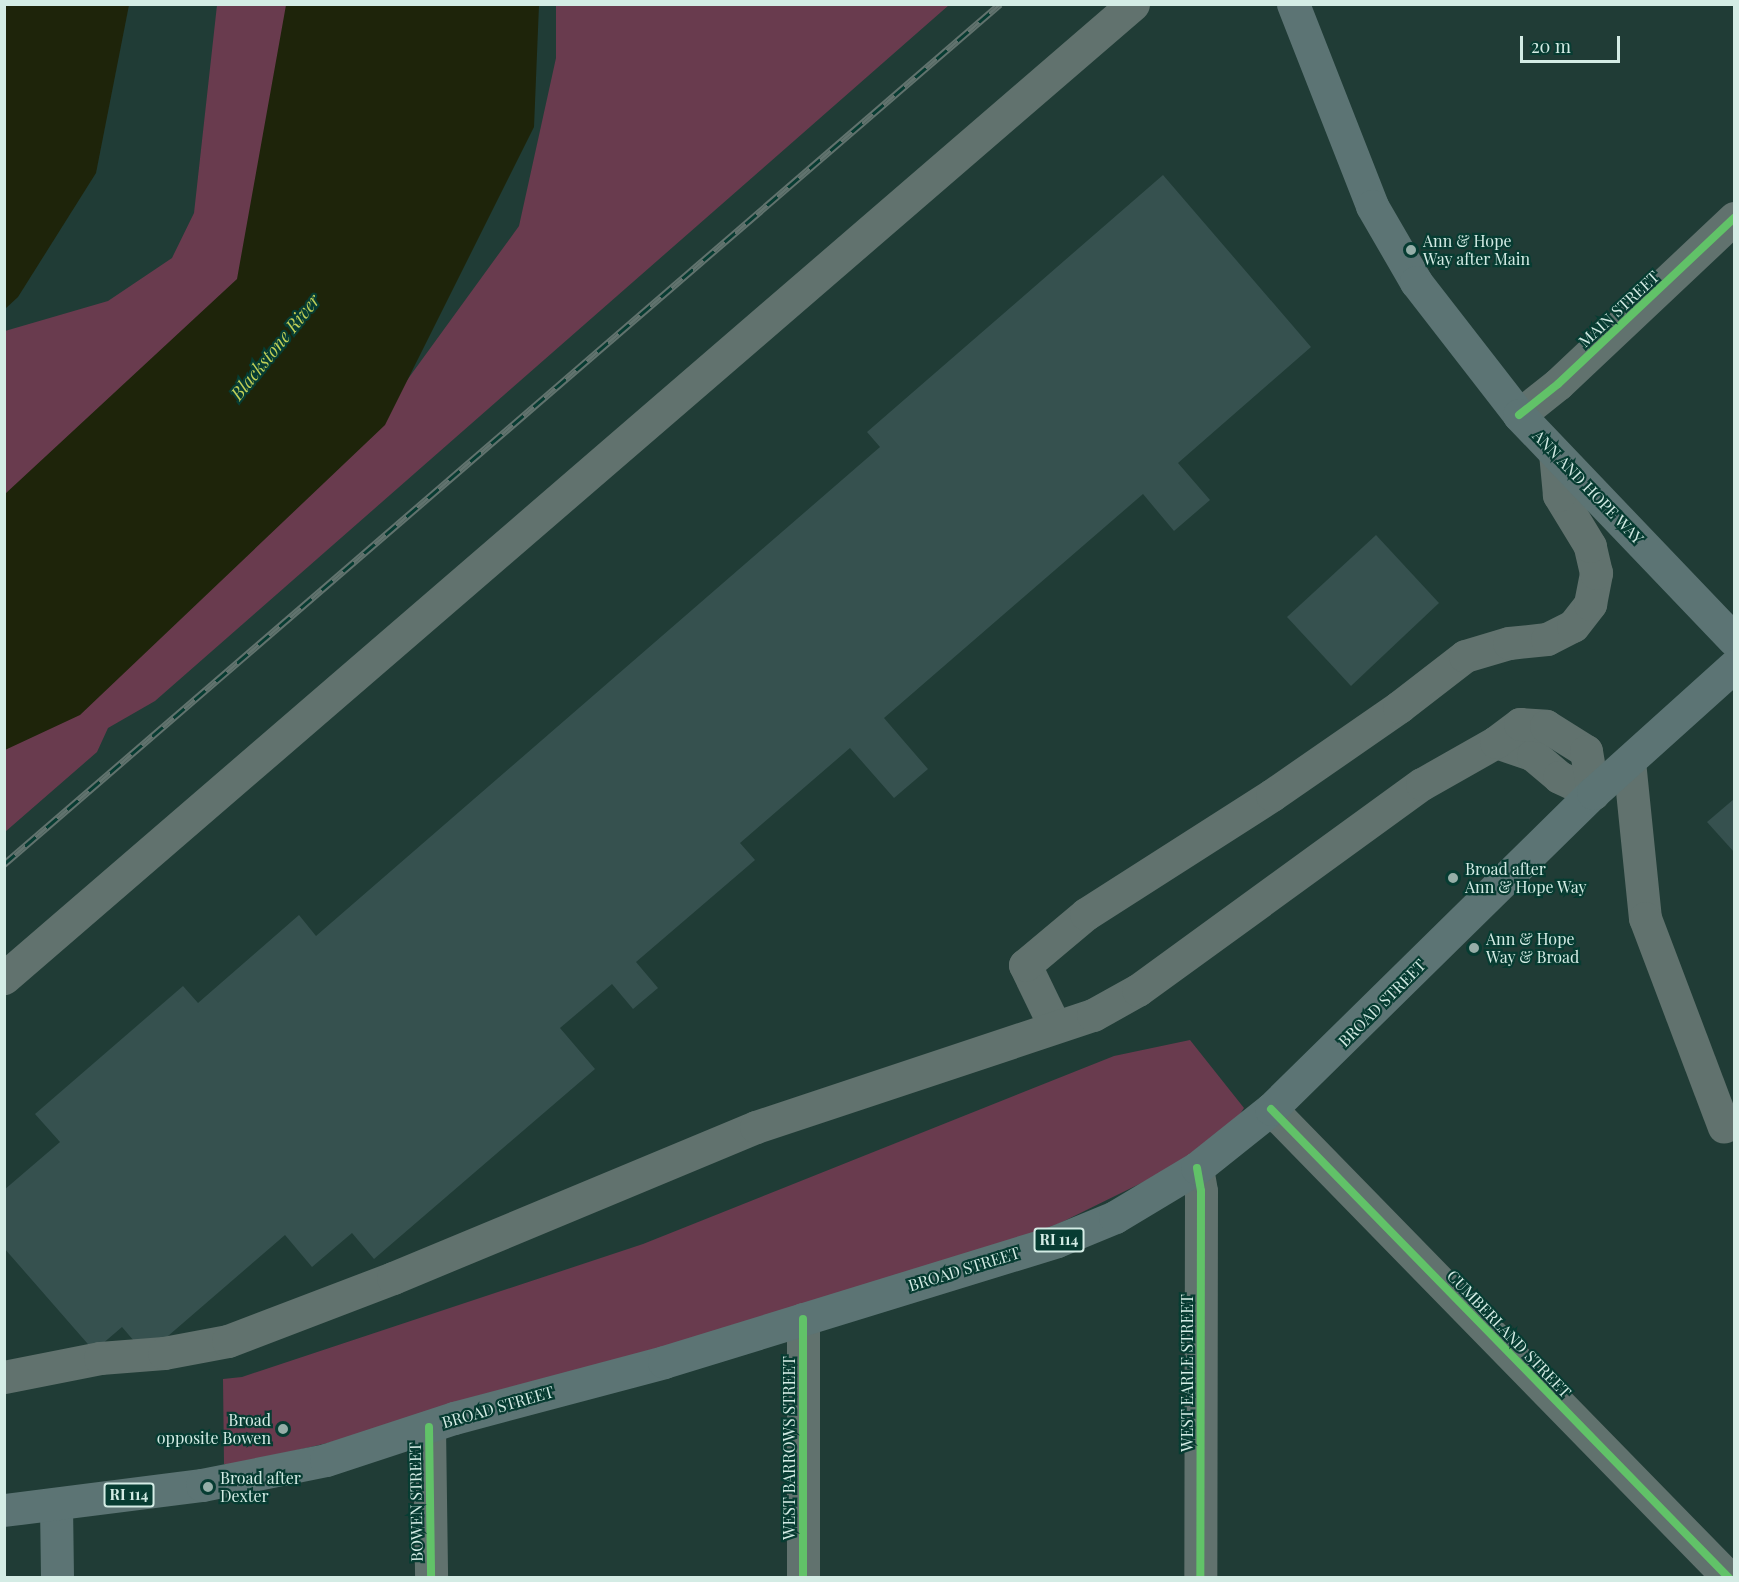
<!DOCTYPE html>
<html>
<head>
<meta charset="utf-8">
<style>
	body { margin:0 }
	#map { position:relative; width:1739px; height:1582px; overflow:hidden; background:#203c36; font-family:"Playfair Display",serif }
	div>[style] { position:absolute }
	.green>* { inset:0; background:#693b4e }
	.water>* { inset:0; background:#1e240a }
	.building>* { inset:0; background:#36514f }
	.minor>* { height:33px; margin:-16.5px; padding:0 16.5px; transform-origin:16.5px; border-radius:16.5px; background:#61726e }
	.major>* { height:33px; margin:-16.5px; padding:0 16.5px; transform-origin:16.5px; border-radius:16.5px; background:#5c7474 }
	.rail>* { height:7px; margin-top:-3.5px; transform-origin:0; background:repeating-linear-gradient(90deg,#073c32 0 14px,#61736e 0 28px); box-sizing:border-box; border-block:2px solid #61736e }
	.cycleway>* { height:8px; margin:-4px; padding:0 4px; transform-origin:4px; border-radius:4px; background:#61c268 }
	.dots>* { width:16px; height:16px; translate:-50% -50%; box-sizing:border-box; border:3px solid #073c32; border-radius:50% }
	span { translate:-50% -50%; white-space:nowrap; text-align:center; line-height:1.15; -webkit-text-stroke:4.5px #073c32; paint-order:stroke }
	.shield-label span { padding:2px 4px; background:#073c32; border:2px solid; border-radius:4px; -webkit-text-stroke-width:0 }
	.shield-label { font-size:15px; color:#d4ece5; font-weight:700 }
	.poi-label { font-size:16px; color:#d4ece5 }
	.left { translate:0 -50%; text-align:left }
	.right { translate:-100% -50%; text-align:right }
	.street-label { font-size:16px; color:#d4ece5 }
	.water-label { font-size:18px; color:#bfcf58; font-style:italic }
	.frame { position:absolute; inset:0; border:6px solid #d4ece5; pointer-events:none }
	.scale { position:absolute; left:1520px; top:36px; width:100px; height:27px; box-sizing:border-box; border:3px solid #d4ece5; border-top:0; padding-left:8px; font-size:18px; line-height:21px; white-space:nowrap; color:#d4ece5; -webkit-text-stroke:4px #073c32; paint-order:stroke }
</style>
</head>
<body>
<div id="map">
	<div class="green">
		<i style="clip-path:polygon(217px 5px,335px 5px,276px 263px,5px 555px,5px 331px,108px 301px,172px 258px,194px 213px)"></i>
		<i style="clip-path:polygon(556px 5px,949px 5px,155px 701px,108px 728px,97px 752px,5px 832px,5px 741px,389px 405px,519px 226px,556px 58px)"></i>
		<i style="clip-path:polygon(1190px 1040px,1244px 1108px,1238px 1117px,1176px 1166px,1058px 1224px,996px 1246px,413px 1423px,234px 1465px,224px 1464px,223px 1379px,242px 1377px,643px 1244px,1114px 1056px)"></i>
	</div>
	<div class="water">
		<i style="clip-path:polygon(5px 4px,129px 5px,96px 173px,18px 297px,5px 309px)"></i>
		<i style="clip-path:polygon(286px 5px,539px 5px,534px 127px,385px 425px,80px 715px,5px 750px,5px 494px,237px 279px)"></i>
	</div>
	<div class="building">
		<i style="clip-path:polygon(1163px 175px,1311px 347px,1178px 463px,1210px 500px,1174px 531px,1143px 494px,884px 718px,928px 769px,894px 798px,850px 748px,740px 843px,755px 860px,636px 962px,658px 988px,633px 1009px,612px 984px,560px 1028px,595px 1069px,374px 1259px,352px 1233px,312px 1267px,285px 1235px,146px 1355px,122px 1327px,94px 1351px,4px 1248px,4px 1190px,60px 1142px,35px 1114px,183px 986px,198px 1003px,299px 915px,316px 936px,880px 447px,867px 432px)"></i>
		<i style="clip-path:polygon(1376px 535px,1439px 603px,1351px 686px,1287px 617px)"></i>
		<i style="clip-path:polygon(1734px 799px,1734px 852px,1707px 822px)"></i>
	</div>
	<div class="minor">
		<i style="left:1519px;top:415px;width:50px;rotate:-38.5deg"></i>
		<i style="left:1558px;top:384px;width:242px;rotate:-43.3deg"></i>
		<i style="left:1496px;top:742px;width:39px;rotate:19deg"></i>
		<i style="left:1533px;top:755px;width:34px;rotate:40deg"></i>
		<i style="left:1559px;top:777px;width:38px;rotate:25deg"></i>
		<i style="left:1629px;top:761px;width:158px;rotate:84.2deg"></i>
		<i style="left:1645px;top:918px;width:223px;rotate:69.3deg"></i>
		<i style="left:4px;top:978px;width:1491px;rotate:-40.78deg"></i>
		<i style="left:1055px;top:1027px;width:69px;rotate:-115.8deg"></i>
		<i style="left:1025px;top:965px;width:80px;rotate:-39.9deg"></i>
		<i style="left:1086px;top:914px;width:221px;rotate:-32.6deg"></i>
		<i style="left:1272px;top:795px;width:155px;rotate:-34.7deg"></i>
		<i style="left:1399px;top:707px;width:83px;rotate:-37.7deg"></i>
		<i style="left:1465px;top:656px;width:46px;rotate:-16.5deg"></i>
		<i style="left:1509px;top:643px;width:38px;rotate:-6deg"></i>
		<i style="left:1547px;top:639px;width:29px;rotate:-27deg"></i>
		<i style="left:1573px;top:626px;width:28px;rotate:-52deg"></i>
		<i style="left:1590px;top:604px;width:32px;rotate:-79deg"></i>
		<i style="left:1596px;top:573px;width:28px;rotate:-103deg"></i>
		<i style="left:1590px;top:546px;width:60px;rotate:-121.3deg"></i>
		<i style="left:1559px;top:495px;width:42px;rotate:-95.4deg"></i>
		<i style="left:1271px;top:1109px;width:656px;rotate:45.68deg"></i>
		<i style="left:1197px;top:1168px;width:23px;rotate:80deg"></i>
		<i style="left:1201px;top:1191px;width:387px;rotate:90.1deg"></i>
		<i style="left:4px;top:1377px;width:98px;rotate:-11.2deg"></i>
		<i style="left:100px;top:1358px;width:64px;rotate:-4.5deg"></i>
		<i style="left:164px;top:1353px;width:65px;rotate:-10.6deg"></i>
		<i style="left:228px;top:1341px;width:177px;rotate:-20.9deg"></i>
		<i style="left:393px;top:1278px;width:393px;rotate:-22.6deg"></i>
		<i style="left:756px;top:1127px;width:355px;rotate:-18.4deg"></i>
		<i style="left:1093px;top:1015px;width:51px;rotate:-29.1deg"></i>
		<i style="left:1138px;top:990px;width:351px;rotate:-36deg"></i>
		<i style="left:1422px;top:784px;width:85px;rotate:-29.6deg"></i>
		<i style="left:1496px;top:742px;width:30px;rotate:-37deg"></i>
		<i style="left:1520px;top:724px;width:26px;rotate:4deg"></i>
		<i style="left:1546px;top:726px;width:47px;rotate:32deg"></i>
		<i style="left:1586px;top:751px;width:43px;rotate:80.5deg"></i>
		<i style="left:429px;top:1427px;width:151px;rotate:89.2deg"></i>
		<i style="left:803px;top:1578px;width:259px;rotate:-90deg"></i>
	</div>
	<div class="major">
		<i style="left:1293px;top:4px;width:217px;rotate:68.6deg"></i>
		<i style="left:1372px;top:206px;width:88px;rotate:59.9deg"></i>
		<i style="left:1416px;top:282px;width:168px;rotate:52.2deg"></i>
		<i style="left:1519px;top:415px;width:311px;rotate:46.3deg"></i>
		<i style="left:56px;top:1505px;width:73px;rotate:89.2deg"></i>
		<i style="left:4px;top:1510px;width:200px;rotate:-7.2deg"></i>
		<i style="left:202px;top:1485px;width:126px;rotate:-11.4deg"></i>
		<i style="left:326px;top:1460px;width:135px;rotate:-18.2deg"></i>
		<i style="left:454px;top:1418px;width:217px;rotate:-14.9deg"></i>
		<i style="left:664px;top:1362px;width:411px;rotate:-17.1deg"></i>
		<i style="left:1057px;top:1241px;width:63px;rotate:-22.5deg"></i>
		<i style="left:1115px;top:1217px;width:96px;rotate:-30.9deg"></i>
		<i style="left:1197px;top:1168px;width:95px;rotate:-38.6deg"></i>
		<i style="left:1271px;top:1109px;width:451px;rotate:-44.5deg"></i>
		<i style="left:1593px;top:793px;width:190px;rotate:-42deg"></i>
	</div>
	<div class="rail">
		<i style="left:4px;top:864px;width:1316px;rotate:-40.81deg"></i>
	</div>
	<div class="cycleway">
		<i style="left:1519px;top:415px;width:50px;rotate:-38.5deg"></i>
		<i style="left:1558px;top:384px;width:242px;rotate:-43.3deg"></i>
		<i style="left:1271px;top:1109px;width:656px;rotate:45.68deg"></i>
		<i style="left:1197px;top:1168px;width:23px;rotate:80deg"></i>
		<i style="left:1201px;top:1191px;width:387px;rotate:90.1deg"></i>
		<i style="left:429px;top:1427px;width:151px;rotate:89.2deg"></i>
		<i style="left:803px;top:1578px;width:259px;rotate:-90deg"></i>
	</div>
	<div class="dots">
		<i style="left:1411px;top:250px;background:#95aea8"></i>
		<i style="left:1453px;top:878px;background:#95aea8"></i>
		<i style="left:1474px;top:948px;background:#95aea8"></i>
		<i style="left:283px;top:1429px;background:#95aea8"></i>
		<i style="left:208px;top:1487px;background:#95aea8"></i>
	</div>
	<div class="shield-label">
		<span style="left:1059px;top:1240px">RI 114</span>
		<span style="left:129px;top:1495px">RI 114</span>
	</div>
	<div class="poi-label">
		<span class="left" style="left:1423px;top:250px">Ann &amp; Hope<br>Way after Main</span>
		<span class="left" style="left:1465px;top:878px">Broad after<br>Ann &amp; Hope Way</span>
		<span class="left" style="left:1486px;top:948px">Ann &amp; Hope<br>Way &amp; Broad</span>
		<span class="right" style="left:271px;top:1429px">Broad<br>opposite Bowen</span>
		<span class="left" style="left:220px;top:1487px">Broad after<br>Dexter</span>
	</div>
	<div class="street-label">
		<span style="left:1619px;top:309px;rotate:-43deg">MAIN STREET</span>
		<span style="left:1588px;top:487px;rotate:46deg">ANN AND HOPE WAY</span>
		<span style="left:1382px;top:1003px;rotate:-45deg">BROAD STREET</span>
		<span style="left:964px;top:1269px;rotate:-17deg">BROAD STREET</span>
		<span style="left:1509px;top:1334px;rotate:46deg">CUMBERLAND STREET</span>
		<span style="left:1187px;top:1373px;rotate:-90deg">WEST EARLE STREET</span>
		<span style="left:498px;top:1407px;rotate:-16deg">BROAD STREET</span>
		<span style="left:789px;top:1448px;rotate:-90deg">WEST BARROWS STREET</span>
		<span style="left:416px;top:1502px;rotate:-91deg">BOWEN STREET</span>
	</div>
	<div class="water-label">
		<span style="left:275px;top:347px;rotate:-51deg">Blackstone River</span>
	</div>
	<div class="frame"></div>
	<div class="scale">20 m</div>
</div>
</body>
</html>
